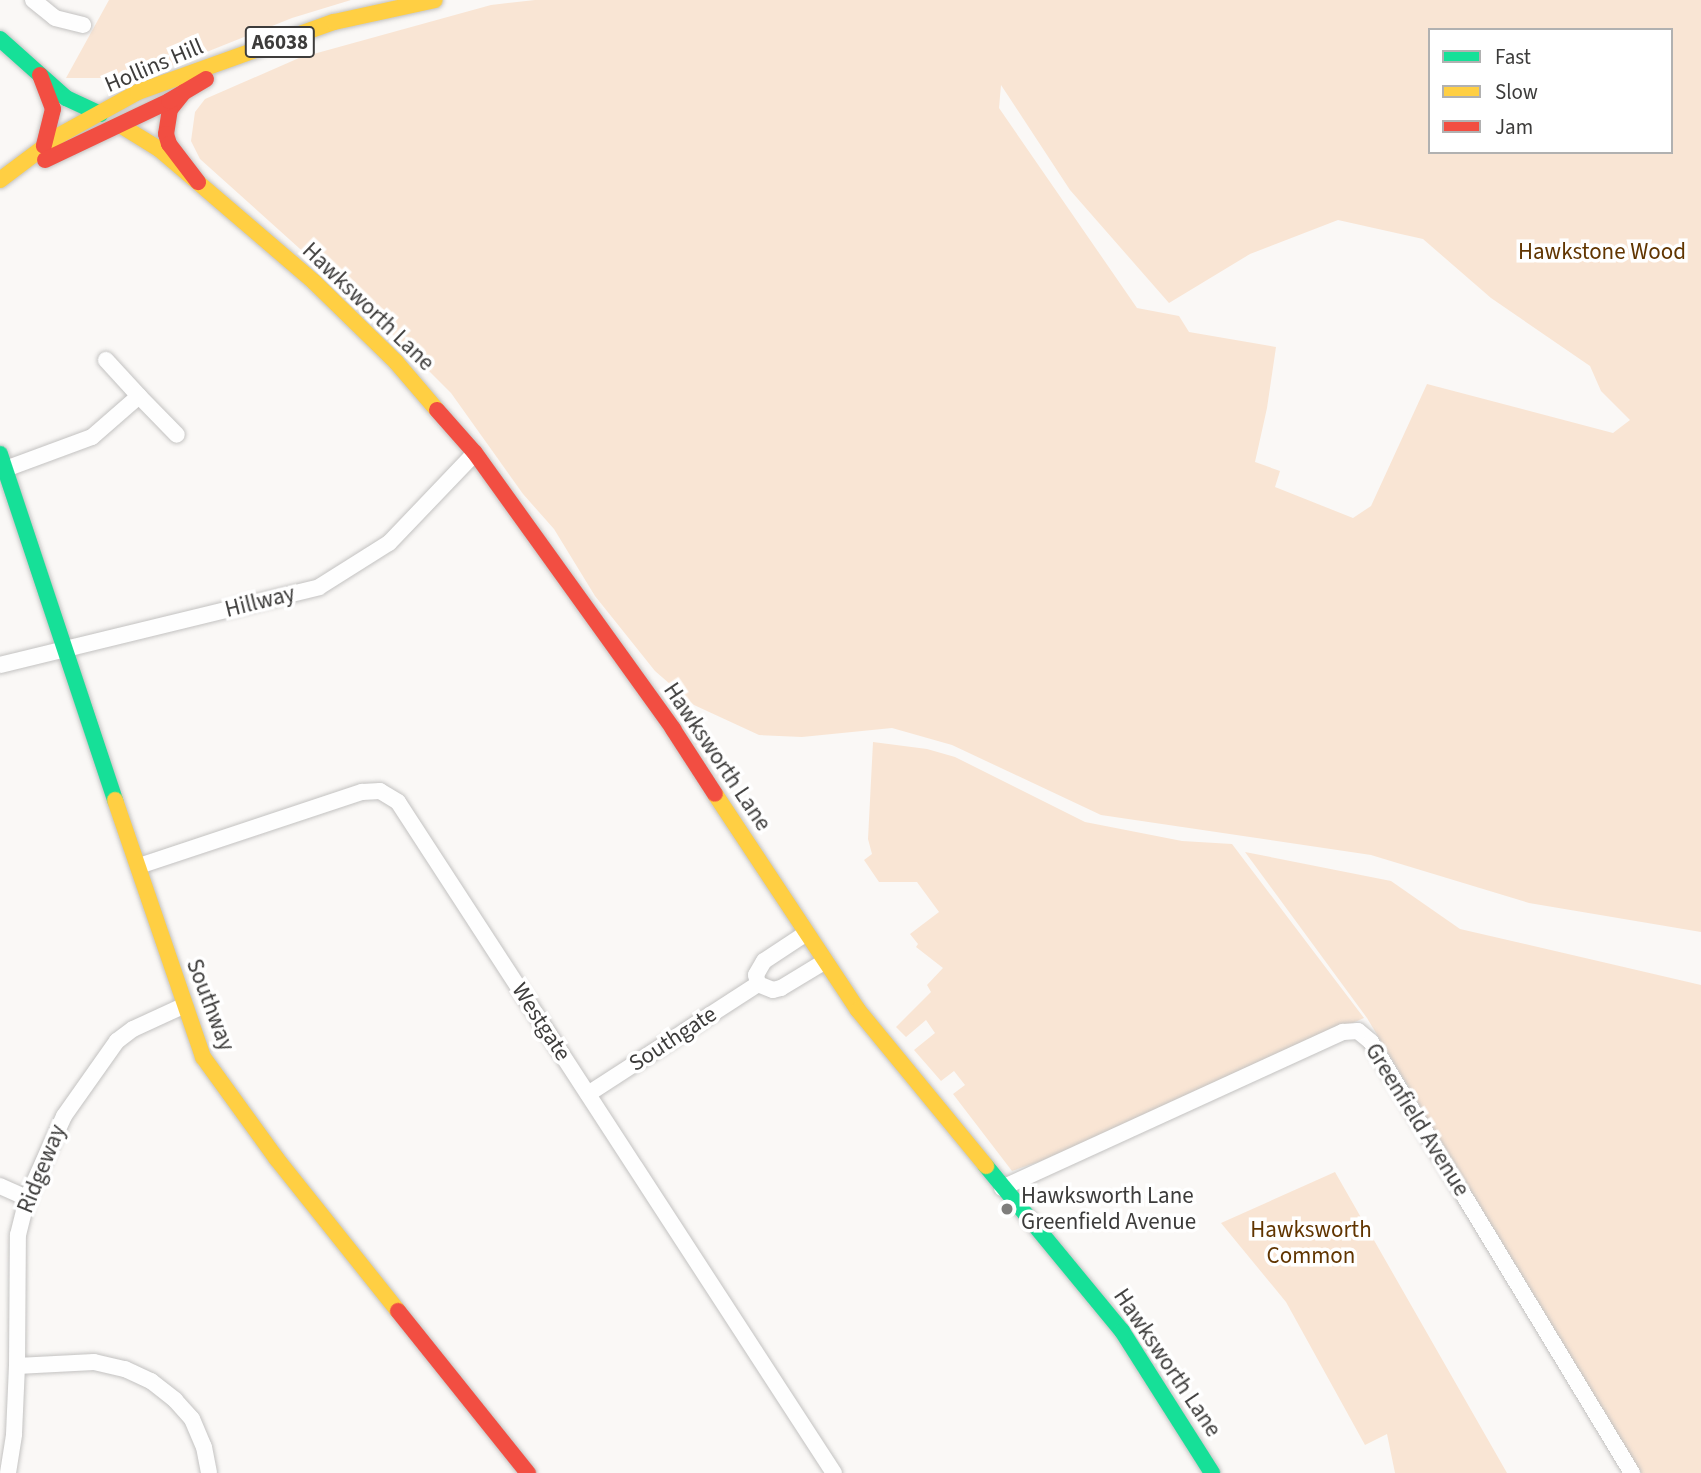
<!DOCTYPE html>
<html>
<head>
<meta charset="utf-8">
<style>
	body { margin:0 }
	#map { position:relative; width:1701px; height:1473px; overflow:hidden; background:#faf8f6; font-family:"Source Sans 3",sans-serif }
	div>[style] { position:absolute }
	.green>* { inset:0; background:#f9e5d4 }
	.roads { filter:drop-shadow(0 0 2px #c3c2c1) drop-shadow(0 0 2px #c3c2c1) }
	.street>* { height:16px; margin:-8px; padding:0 8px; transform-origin:8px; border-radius:8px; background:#fefefe }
	.fast>* { height:16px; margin:-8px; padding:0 8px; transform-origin:8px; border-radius:8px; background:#16e098 }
	.slow>* { height:16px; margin:-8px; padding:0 8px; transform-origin:8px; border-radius:8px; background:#ffcf43 }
	.jam>* { height:16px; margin:-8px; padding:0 8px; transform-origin:8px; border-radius:8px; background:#f24e42 }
	.dots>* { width:19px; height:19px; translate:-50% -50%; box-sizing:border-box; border:4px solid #fff; border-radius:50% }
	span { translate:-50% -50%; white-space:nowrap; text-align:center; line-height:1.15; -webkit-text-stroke:7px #fff; paint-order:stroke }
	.shield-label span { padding:2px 5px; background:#fff; border:2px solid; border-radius:5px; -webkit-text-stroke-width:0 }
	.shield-label { font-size:21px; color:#3d3c3b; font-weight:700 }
	.street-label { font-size:23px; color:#3d3c3b }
	.park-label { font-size:23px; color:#613500 }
	.poi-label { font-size:23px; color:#3d3c3b }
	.left { translate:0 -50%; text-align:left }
	.legend { position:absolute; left:1428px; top:28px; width:245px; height:126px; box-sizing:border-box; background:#fff; border:2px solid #b1b1b1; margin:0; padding:9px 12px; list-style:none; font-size:21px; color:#3d3c3b }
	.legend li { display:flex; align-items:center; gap:14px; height:35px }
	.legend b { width:35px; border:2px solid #b1b1b1 }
</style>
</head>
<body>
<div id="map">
	<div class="green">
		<i style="clip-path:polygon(109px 0,351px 0,292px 18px,164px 69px,102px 78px,66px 78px)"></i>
		<i style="clip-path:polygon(evenodd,535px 0,1701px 0,1701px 932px,1529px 903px,1371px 855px,1101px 815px,952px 745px,892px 728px,802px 737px,759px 735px,694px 705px,655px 671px,595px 596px,554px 529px,523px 494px,451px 393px,369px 311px,200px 159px,191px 141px,195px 112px,205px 99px,299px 58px,491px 5px,535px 0,1430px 30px,1671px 30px,1671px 152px,1430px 152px,1430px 30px,535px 0,1001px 85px,1070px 190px,1169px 303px,1250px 254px,1338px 220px,1423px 239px,1491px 298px,1590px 366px,1601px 391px,1630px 420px,1613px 433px,1427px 384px,1371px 506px,1353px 518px,1275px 487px,1280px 471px,1255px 462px,1267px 408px,1276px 347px,1189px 332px,1179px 316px,1137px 308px,999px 108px,1001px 85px)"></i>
		<i style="clip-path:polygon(873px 742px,927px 749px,955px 757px,1085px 822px,1182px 841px,1232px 844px,1364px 1018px,1041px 1161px,1012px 1171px,953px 1094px,965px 1085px,954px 1071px,941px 1081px,914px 1050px,935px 1033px,926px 1020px,906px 1037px,896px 1027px,931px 992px,927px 985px,943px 968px,916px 947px,918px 944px,910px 934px,939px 912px,917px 882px,879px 882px,864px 860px,872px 854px,868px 839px)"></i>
		<i style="clip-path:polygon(1245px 852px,1391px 881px,1460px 929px,1701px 985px,1701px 1473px,1641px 1473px,1367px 1018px)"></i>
		<i style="clip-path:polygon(1335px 1172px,1507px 1473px,1395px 1473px,1387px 1434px,1365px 1445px,1286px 1302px,1221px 1223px)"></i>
	</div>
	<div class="roads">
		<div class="street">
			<i style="left:33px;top:0;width:28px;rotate:39deg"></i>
			<i style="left:55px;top:18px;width:29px;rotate:14deg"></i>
			<i style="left:106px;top:360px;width:49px;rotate:47.5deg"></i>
			<i style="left:0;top:471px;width:98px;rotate:-20.3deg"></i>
			<i style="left:92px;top:437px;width:62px;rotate:-41.1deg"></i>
			<i style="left:139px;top:396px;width:54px;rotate:45.7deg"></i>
			<i style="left:0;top:665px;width:328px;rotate:-13.7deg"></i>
			<i style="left:319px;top:587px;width:83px;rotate:-32.2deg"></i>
			<i style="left:389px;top:543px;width:124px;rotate:-46.3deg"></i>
			<i style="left:139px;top:866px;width:235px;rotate:-18.4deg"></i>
			<i style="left:362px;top:792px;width:18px;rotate:-3deg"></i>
			<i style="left:380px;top:791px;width:21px;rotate:31deg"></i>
			<i style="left:398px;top:802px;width:800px;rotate:56.99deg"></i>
			<i style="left:805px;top:934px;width:49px;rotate:146.6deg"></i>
			<i style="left:764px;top:961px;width:16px;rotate:120deg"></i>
			<i style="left:756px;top:975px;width:9px;rotate:77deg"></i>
			<i style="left:758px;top:984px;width:16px;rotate:22deg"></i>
			<i style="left:773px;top:990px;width:8px;rotate:-14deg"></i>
			<i style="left:781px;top:988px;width:50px;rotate:-31.2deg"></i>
			<i style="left:588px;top:1094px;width:202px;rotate:-32.9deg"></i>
			<i style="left:0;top:1186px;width:30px;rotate:24deg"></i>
			<i style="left:1002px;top:1188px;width:375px;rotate:-24.6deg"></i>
			<i style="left:1343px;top:1032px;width:15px;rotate:-4deg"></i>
			<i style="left:1358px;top:1031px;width:17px;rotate:40deg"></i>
			<i style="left:1371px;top:1042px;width:504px;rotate:58.8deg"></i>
			<i style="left:17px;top:1366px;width:77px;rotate:-3deg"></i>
			<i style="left:94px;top:1362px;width:32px;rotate:13deg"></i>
			<i style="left:125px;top:1369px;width:29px;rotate:25deg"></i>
			<i style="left:151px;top:1381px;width:31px;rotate:38deg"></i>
			<i style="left:175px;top:1400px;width:25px;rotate:48deg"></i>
			<i style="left:192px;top:1419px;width:30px;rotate:67deg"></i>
			<i style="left:204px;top:1447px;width:26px;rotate:79deg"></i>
			<i style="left:8px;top:1473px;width:39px;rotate:-81deg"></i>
			<i style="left:14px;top:1434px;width:68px;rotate:-87.5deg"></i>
			<i style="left:17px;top:1366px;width:131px;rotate:-89.6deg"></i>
			<i style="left:18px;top:1235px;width:38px;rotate:-76deg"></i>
			<i style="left:27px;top:1198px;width:90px;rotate:-65.7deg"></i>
			<i style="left:64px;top:1116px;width:92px;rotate:-54.8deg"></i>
			<i style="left:117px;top:1041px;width:20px;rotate:-37deg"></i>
			<i style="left:133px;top:1029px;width:55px;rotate:-24.7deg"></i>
		</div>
		<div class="fast">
			<i style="left:0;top:39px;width:89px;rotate:41.8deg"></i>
			<i style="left:66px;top:98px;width:38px;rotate:25deg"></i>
			<i style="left:0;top:454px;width:365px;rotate:71.6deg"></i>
			<i style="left:986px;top:1166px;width:214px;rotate:50.5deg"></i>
			<i style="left:1122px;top:1331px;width:168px;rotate:57.6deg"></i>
		</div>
		<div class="slow">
			<i style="left:120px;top:125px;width:46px;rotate:31.6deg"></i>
			<i style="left:159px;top:149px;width:204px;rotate:40.6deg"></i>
			<i style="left:314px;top:282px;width:115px;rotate:44.3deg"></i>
			<i style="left:396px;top:362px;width:63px;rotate:49.5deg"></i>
			<i style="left:0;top:180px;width:75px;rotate:-36.9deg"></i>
			<i style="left:60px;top:135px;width:89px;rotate:-28.9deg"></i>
			<i style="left:138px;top:92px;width:208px;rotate:-19.7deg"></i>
			<i style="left:334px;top:22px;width:103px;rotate:-12.3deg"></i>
			<i style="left:715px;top:794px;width:259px;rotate:56.5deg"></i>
			<i style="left:858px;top:1010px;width:202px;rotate:50.6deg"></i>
			<i style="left:115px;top:800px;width:272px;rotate:71.1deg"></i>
			<i style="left:203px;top:1057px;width:125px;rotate:54.1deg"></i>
			<i style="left:276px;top:1158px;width:196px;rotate:51.4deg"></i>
		</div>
		<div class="jam">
			<i style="left:40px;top:75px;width:36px;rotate:69deg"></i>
			<i style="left:53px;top:109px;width:38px;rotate:104deg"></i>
			<i style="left:184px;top:92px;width:22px;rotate:129deg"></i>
			<i style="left:170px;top:109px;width:25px;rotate:99deg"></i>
			<i style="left:166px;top:134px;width:10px;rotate:73deg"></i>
			<i style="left:169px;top:144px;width:48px;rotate:52.7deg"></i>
			<i style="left:45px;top:160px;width:137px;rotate:-25.4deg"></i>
			<i style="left:169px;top:101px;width:43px;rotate:-30.7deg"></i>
			<i style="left:437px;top:410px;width:57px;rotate:48.5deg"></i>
			<i style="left:475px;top:453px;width:340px;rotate:54.3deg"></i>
			<i style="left:673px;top:729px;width:77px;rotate:57.1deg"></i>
			<i style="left:398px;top:1311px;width:208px;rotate:51.3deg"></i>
		</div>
	</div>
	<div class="dots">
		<i style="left:1007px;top:1209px;background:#7f7e7c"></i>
	</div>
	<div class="shield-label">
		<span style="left:280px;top:42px">A6038</span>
	</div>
	<div class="street-label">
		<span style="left:154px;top:66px;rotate:-23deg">Hollins Hill</span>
		<span style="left:368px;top:307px;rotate:44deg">Hawksworth Lane</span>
		<span style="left:260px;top:602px;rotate:-14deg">Hillway</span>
		<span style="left:717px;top:757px;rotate:56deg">Hawksworth Lane</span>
		<span style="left:210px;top:1005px;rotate:69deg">Southway</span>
		<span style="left:541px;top:1022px;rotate:57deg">Westgate</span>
		<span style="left:673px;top:1039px;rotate:-33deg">Southgate</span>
		<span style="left:1417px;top:1120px;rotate:58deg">Greenfield Avenue</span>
		<span style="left:42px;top:1169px;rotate:-68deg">Ridgeway</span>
		<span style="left:1167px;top:1363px;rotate:56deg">Hawksworth Lane</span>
	</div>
	<div class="park-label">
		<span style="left:1602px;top:252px">Hawkstone Wood</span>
		<span style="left:1311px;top:1243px">Hawksworth<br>Common</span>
	</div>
	<div class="poi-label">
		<span class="left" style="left:1021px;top:1209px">Hawksworth Lane<br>Greenfield Avenue</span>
	</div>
	<ul class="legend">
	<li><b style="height:9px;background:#16e098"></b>Fast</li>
	<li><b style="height:9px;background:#ffcf43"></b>Slow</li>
	<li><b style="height:9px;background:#f24e42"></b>Jam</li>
	</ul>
</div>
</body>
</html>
